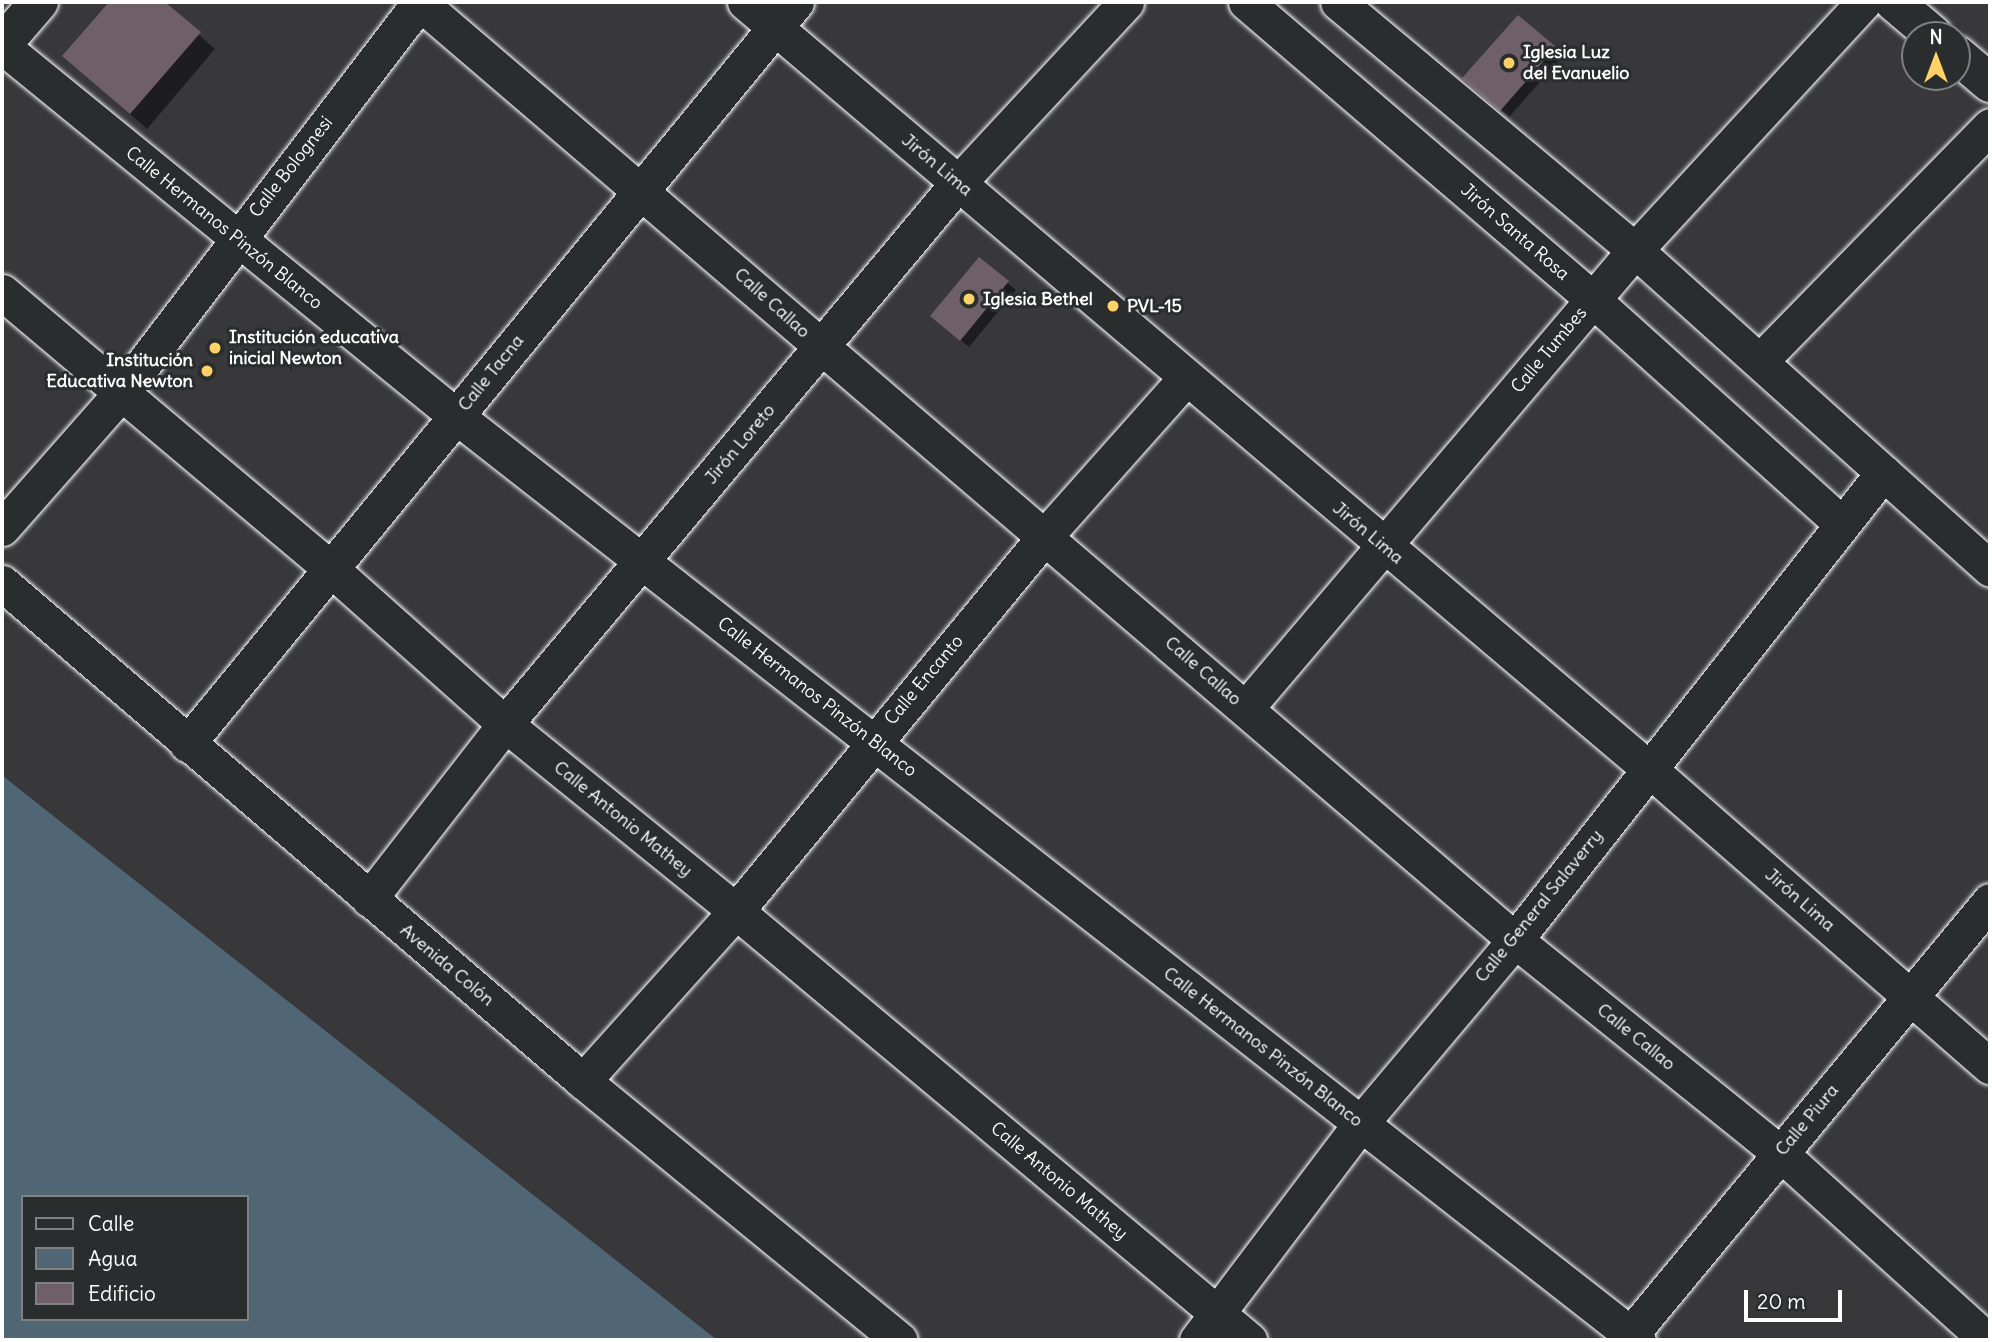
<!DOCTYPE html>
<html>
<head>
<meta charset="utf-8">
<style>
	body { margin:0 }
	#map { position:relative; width:1992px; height:1342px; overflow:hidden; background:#38373a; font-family:Delius,sans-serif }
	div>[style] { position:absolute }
	.water>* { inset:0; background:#516675 }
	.shadow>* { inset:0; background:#0007 }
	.building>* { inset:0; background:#6f5f69 }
	.roads { filter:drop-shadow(0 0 2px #fff) drop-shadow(0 0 2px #fff) }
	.minor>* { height:35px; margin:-17.5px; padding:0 17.5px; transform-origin:17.5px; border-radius:17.5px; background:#2a2d2e }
	.tertiary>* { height:38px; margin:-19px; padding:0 19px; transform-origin:19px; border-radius:19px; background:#2a2d2e }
	.secondary>* { height:38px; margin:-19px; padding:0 19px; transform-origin:19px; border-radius:19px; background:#2a2d2e }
	.dots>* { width:19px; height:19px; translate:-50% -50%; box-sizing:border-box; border:4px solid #2a2d2e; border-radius:50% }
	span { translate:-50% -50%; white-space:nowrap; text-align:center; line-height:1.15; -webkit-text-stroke:6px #2a2d2e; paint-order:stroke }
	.poi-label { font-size:18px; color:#fff; font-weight:700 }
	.left { translate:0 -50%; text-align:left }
	.right { translate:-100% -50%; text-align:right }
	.street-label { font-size:18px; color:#fff }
	.frame { position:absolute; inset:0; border:4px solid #fff; pointer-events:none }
	.legend { position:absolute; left:21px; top:1195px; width:228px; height:126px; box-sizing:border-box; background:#2a2d2e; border:2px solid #7f8182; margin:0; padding:9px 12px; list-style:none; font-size:21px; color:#fff }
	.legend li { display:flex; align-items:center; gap:14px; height:35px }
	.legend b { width:35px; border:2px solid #7f8182 }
	.north { position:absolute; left:1901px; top:21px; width:70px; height:70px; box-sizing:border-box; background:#2a2d2e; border:2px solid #7f8182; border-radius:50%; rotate:0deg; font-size:19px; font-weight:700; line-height:28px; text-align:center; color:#fff }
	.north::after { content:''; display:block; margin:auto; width:24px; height:32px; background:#ffd166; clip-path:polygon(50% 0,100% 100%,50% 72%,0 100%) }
	.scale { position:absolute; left:1744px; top:1290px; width:98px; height:32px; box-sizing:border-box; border:4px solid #fff; border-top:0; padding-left:9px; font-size:21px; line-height:24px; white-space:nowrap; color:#fff; -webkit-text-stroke:5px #2a2d2e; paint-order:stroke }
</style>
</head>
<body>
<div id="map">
	<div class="water">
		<i style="clip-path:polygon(evenodd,2px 775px,23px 792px,717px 1340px,2px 1340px,2px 775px,23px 1197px,247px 1197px,247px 1319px,23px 1319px,23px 1197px)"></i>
	</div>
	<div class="shadow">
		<i style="clip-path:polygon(111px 2px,162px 2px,215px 49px,147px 129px,64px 56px)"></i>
		<i style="clip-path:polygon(1519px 17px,1563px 56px,1509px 117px,1472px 86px)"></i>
		<i style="clip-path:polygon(979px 259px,1016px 290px,969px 347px,940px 324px)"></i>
	</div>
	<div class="building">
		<i style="clip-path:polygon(109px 2px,165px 2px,201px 32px,130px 114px,62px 56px)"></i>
		<i style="clip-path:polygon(1518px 15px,1556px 47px,1500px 111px,1462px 78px)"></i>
		<i style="clip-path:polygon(979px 257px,1009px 281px,960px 341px,930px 316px)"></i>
	</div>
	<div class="roads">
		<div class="minor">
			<i style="left:419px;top:2px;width:1443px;rotate:40.56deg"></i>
			<i style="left:1515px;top:940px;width:340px;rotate:38.8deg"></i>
			<i style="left:1780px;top:1153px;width:279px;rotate:42.1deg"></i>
			<i style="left:745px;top:2px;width:1186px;rotate:40.31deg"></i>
			<i style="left:1649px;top:769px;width:452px;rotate:41.1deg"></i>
			<i style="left:1246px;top:2px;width:456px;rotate:40.6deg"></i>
			<i style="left:1592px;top:299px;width:336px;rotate:42deg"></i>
			<i style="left:1338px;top:2px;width:387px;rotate:39.9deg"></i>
			<i style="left:1635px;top:250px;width:477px;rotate:41.9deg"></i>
			<i style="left:2px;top:46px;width:586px;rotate:39.18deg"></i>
			<i style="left:456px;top:416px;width:1500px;rotate:38.02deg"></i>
			<i style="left:2px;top:292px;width:430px;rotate:40.1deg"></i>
			<i style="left:331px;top:569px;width:233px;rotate:41.7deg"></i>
			<i style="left:505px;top:724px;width:297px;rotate:39deg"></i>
			<i style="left:736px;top:911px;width:669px;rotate:39.9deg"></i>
			<i style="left:1761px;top:360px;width:327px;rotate:-45.6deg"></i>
			<i style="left:2px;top:528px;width:180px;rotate:-48.6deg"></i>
			<i style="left:121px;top:393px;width:492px;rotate:-52.6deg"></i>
			<i style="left:2px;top:583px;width:765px;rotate:40.6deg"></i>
			<i style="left:583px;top:1081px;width:409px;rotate:39.3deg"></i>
			<i style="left:1246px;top:708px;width:601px;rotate:-49.66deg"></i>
			<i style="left:1635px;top:250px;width:338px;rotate:-47.3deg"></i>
			<i style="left:187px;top:744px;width:960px;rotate:-50.62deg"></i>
			<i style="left:369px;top:899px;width:222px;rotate:-52.1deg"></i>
			<i style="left:505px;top:724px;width:706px;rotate:-50.06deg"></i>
			<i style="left:958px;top:183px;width:247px;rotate:-47.1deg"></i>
			<i style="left:583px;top:1081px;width:229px;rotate:-48deg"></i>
			<i style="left:736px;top:911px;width:487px;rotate:-50.5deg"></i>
			<i style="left:1046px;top:535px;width:210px;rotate:-48.3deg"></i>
			<i style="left:1197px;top:1340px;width:272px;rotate:-52.9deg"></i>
			<i style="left:1361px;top:1123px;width:239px;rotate:-49.9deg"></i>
			<i style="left:1515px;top:940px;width:595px;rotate:-51.76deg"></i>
			<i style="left:1626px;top:1340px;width:570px;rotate:-50.34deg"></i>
		</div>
		<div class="tertiary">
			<i style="left:1894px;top:2px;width:51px;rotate:40.2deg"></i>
			<i style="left:1957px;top:55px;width:43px;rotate:40.3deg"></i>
		</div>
		<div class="secondary">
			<i style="left:2px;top:45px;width:57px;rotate:-49.3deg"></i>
		</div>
	</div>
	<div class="dots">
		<i style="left:1509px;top:63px;background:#ffd166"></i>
		<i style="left:969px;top:299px;background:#ffd166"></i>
		<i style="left:1113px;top:306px;background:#ffd166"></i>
		<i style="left:215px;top:348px;background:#ffd166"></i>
		<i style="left:207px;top:371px;background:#ffd166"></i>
	</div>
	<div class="poi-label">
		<span class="left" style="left:1523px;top:63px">Iglesia Luz<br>del Evanuelio</span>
		<span class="left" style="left:983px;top:299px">Iglesia Bethel</span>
		<span class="left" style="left:1127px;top:306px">PVL-15</span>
		<span class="left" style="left:229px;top:348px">Institución educativa<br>inicial Newton</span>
		<span class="right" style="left:193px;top:371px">Institución<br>Educativa Newton</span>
	</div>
	<div class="street-label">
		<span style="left:937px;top:165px;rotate:40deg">Jirón Lima</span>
		<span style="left:291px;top:167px;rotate:-52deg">Calle Bolognesi</span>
		<span style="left:224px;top:228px;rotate:39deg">Calle Hermanos Pinzón Blanco</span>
		<span style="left:1515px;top:232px;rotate:41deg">Jirón Santa Rosa</span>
		<span style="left:772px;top:303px;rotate:42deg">Calle Callao</span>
		<span style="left:1549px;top:350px;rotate:-50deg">Calle Tumbes</span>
		<span style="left:491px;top:373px;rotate:-51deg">Calle Tacna</span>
		<span style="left:740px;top:444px;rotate:-50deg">Jirón Loreto</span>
		<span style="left:1368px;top:533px;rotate:40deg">Jirón Lima</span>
		<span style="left:1203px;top:671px;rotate:41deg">Calle Callao</span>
		<span style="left:924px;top:680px;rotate:-50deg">Calle Encanto</span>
		<span style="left:817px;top:697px;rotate:38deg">Calle Hermanos Pinzón Blanco</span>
		<span style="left:623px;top:819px;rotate:39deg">Calle Antonio Mathey</span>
		<span style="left:1800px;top:900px;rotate:41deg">Jirón Lima</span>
		<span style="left:1539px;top:906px;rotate:-51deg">Calle General Salaverry</span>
		<span style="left:447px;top:965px;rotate:40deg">Avenida Colón</span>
		<span style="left:1636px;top:1037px;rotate:39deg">Calle Callao</span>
		<span style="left:1263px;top:1047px;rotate:38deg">Calle Hermanos Pinzón Blanco</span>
		<span style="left:1807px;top:1120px;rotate:-50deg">Calle Piura</span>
		<span style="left:1059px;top:1181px;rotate:40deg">Calle Antonio Mathey</span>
	</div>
	<div class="frame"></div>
	<ul class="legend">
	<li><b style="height:9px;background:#2a2d2e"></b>Calle</li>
	<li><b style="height:19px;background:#516675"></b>Agua</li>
	<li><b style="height:19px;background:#6f5f69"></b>Edificio</li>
	</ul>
	<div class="north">N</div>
	<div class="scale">20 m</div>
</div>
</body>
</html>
